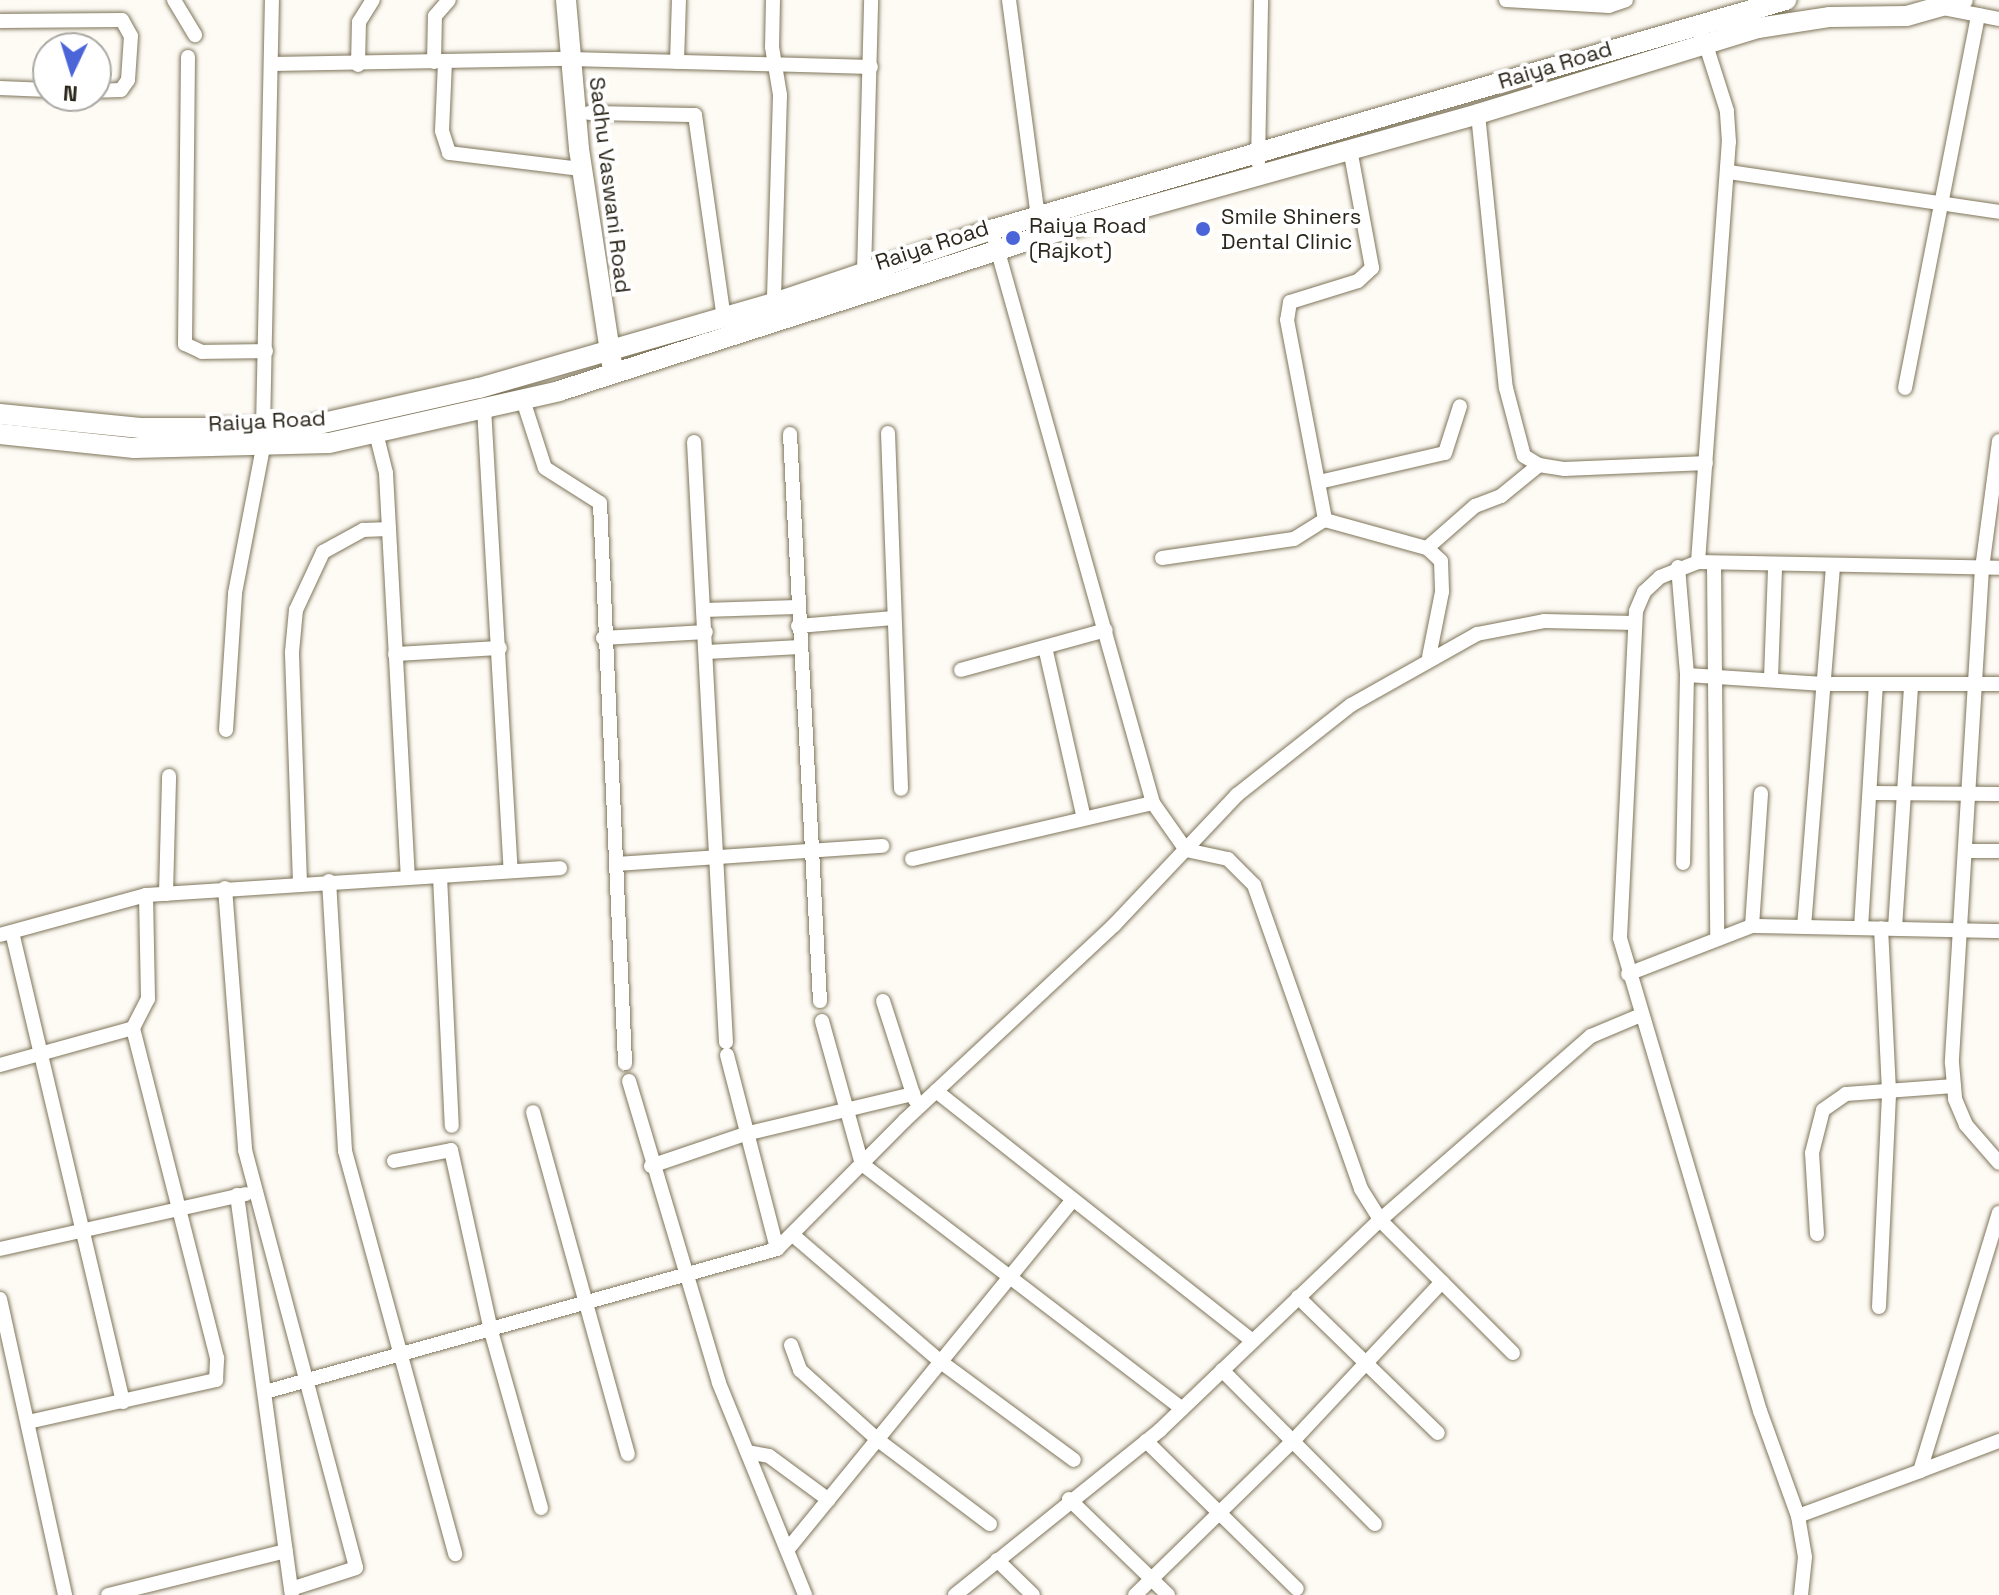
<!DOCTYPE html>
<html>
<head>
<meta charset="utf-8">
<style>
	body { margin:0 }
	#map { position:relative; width:1999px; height:1595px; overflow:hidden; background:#fefbf5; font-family:"Space Grotesk",sans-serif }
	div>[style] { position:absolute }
	.roads { filter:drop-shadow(0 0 2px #7f755a) drop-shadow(0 0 2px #7f755a) }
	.street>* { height:14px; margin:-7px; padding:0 7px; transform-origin:7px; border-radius:7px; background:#fff }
	.secondary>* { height:20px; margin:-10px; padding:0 10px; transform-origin:10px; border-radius:10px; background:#fff }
	.dots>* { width:22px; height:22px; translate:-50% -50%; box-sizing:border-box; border:4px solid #fff; border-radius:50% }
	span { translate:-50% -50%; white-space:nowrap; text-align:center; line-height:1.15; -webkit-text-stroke:8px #fff; paint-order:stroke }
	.street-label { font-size:22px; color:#2c271c }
	.poi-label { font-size:22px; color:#2c271c }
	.left { translate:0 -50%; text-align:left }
	.north { position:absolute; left:32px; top:32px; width:80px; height:80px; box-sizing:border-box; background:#fff; border:2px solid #aba9a4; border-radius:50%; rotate:184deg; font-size:22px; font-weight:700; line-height:32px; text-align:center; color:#2c271c }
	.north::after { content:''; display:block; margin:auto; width:28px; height:36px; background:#4b65d9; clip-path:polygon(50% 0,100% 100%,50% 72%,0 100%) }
</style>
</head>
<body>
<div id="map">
	<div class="roads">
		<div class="street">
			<i style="left:174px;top:0;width:41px;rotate:59deg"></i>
			<i style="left:773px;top:0;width:47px;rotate:91.2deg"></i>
			<i style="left:772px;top:47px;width:49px;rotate:80.5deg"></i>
			<i style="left:780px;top:95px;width:208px;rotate:91.7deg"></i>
			<i style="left:1009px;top:0;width:218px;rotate:82.4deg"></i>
			<i style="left:1506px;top:0;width:103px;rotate:3.3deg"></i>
			<i style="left:1609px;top:6px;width:18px;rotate:-19deg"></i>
			<i style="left:1943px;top:8px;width:57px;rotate:11.1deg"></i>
			<i style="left:0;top:21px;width:122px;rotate:-0.5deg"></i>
			<i style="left:122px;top:20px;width:18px;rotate:61deg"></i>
			<i style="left:131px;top:36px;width:44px;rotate:93.9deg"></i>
			<i style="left:128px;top:80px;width:12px;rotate:125deg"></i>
			<i style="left:121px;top:90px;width:25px;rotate:178deg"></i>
			<i style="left:188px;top:57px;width:287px;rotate:90.6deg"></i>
			<i style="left:185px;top:344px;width:19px;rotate:25deg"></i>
			<i style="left:202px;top:352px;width:64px;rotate:-0.9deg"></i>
			<i style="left:434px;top:62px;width:46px;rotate:-88.8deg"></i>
			<i style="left:435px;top:16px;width:21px;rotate:-49deg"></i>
			<i style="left:445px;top:62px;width:69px;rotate:92.5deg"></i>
			<i style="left:442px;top:131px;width:23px;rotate:72deg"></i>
			<i style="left:449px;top:153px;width:134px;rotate:6.9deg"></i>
			<i style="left:677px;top:62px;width:62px;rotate:-88.2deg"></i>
			<i style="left:272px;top:64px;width:298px;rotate:-1deg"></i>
			<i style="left:570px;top:59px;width:301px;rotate:1.5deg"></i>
			<i style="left:358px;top:65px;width:43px;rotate:-88.7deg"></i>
			<i style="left:359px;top:22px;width:26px;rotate:-58deg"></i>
			<i style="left:0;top:88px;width:48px;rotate:2.4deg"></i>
			<i style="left:589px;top:113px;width:106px;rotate:1.1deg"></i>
			<i style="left:695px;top:115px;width:205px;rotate:81.9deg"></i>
			<i style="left:1478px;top:114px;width:275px;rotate:84.2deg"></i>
			<i style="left:1506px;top:388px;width:70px;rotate:75.2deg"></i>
			<i style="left:1524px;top:456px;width:17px;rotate:31deg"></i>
			<i style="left:1539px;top:465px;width:26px;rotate:9deg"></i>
			<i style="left:1565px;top:469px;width:141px;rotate:-2.4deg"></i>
			<i style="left:1350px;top:149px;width:121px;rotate:79.5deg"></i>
			<i style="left:1372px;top:268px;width:19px;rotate:137deg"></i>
			<i style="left:1358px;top:281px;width:71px;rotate:162.8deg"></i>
			<i style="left:1290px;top:302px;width:18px;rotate:99deg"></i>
			<i style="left:1287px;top:320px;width:204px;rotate:79.2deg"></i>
			<i style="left:1325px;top:520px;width:106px;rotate:15.4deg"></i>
			<i style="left:1427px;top:548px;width:19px;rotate:43deg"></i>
			<i style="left:1441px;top:561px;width:31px;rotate:88deg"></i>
			<i style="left:1442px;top:592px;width:66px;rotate:101.3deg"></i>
			<i style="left:1258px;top:162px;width:162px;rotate:-88.9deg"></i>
			<i style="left:1729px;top:172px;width:273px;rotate:8.4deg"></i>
			<i style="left:995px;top:241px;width:584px;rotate:74.3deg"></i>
			<i style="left:1153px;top:803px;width:57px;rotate:54.9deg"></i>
			<i style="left:1186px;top:850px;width:43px;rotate:12.1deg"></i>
			<i style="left:1228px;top:859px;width:37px;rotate:45deg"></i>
			<i style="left:1254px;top:885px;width:322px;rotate:70.6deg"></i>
			<i style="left:1361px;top:1189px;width:36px;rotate:58deg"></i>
			<i style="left:1380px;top:1220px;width:188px;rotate:45deg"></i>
			<i style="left:864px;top:273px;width:273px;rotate:-88.5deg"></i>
			<i style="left:1905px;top:388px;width:380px;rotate:-78.9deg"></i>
			<i style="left:523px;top:400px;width:71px;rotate:72.1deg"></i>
			<i style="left:545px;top:468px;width:65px;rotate:32.5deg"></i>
			<i style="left:600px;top:503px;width:561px;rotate:87.44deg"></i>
			<i style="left:484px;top:408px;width:463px;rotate:86.7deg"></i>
			<i style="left:263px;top:428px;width:428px;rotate:-88.8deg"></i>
			<i style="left:888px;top:433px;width:356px;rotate:87.9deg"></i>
			<i style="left:790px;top:434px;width:568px;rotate:86.97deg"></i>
			<i style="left:1999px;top:441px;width:128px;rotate:97.6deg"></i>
			<i style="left:1982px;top:568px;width:496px;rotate:93.5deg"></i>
			<i style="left:1952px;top:1063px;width:36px;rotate:85deg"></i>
			<i style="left:1955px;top:1099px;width:28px;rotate:67deg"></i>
			<i style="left:1966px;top:1125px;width:50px;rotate:49deg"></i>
			<i style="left:694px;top:442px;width:601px;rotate:86.95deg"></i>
			<i style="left:1319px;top:482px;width:129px;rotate:-13deg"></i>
			<i style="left:1445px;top:453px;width:49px;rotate:-72.3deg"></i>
			<i style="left:389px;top:529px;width:349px;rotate:86.9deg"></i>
			<i style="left:1427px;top:548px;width:64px;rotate:-41.2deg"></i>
			<i style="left:1475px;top:506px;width:28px;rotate:-21deg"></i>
			<i style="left:1501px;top:496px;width:49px;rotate:-39.2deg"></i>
			<i style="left:1162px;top:558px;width:133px;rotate:-8.2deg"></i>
			<i style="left:1294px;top:539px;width:36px;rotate:-32deg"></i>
			<i style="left:1698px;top:562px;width:421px;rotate:-85.8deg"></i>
			<i style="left:1729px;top:142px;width:31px;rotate:-94deg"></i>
			<i style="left:1727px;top:111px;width:79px;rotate:-107.7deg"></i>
			<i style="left:1714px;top:564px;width:372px;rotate:89.5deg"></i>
			<i style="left:1678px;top:567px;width:108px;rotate:85.2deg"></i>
			<i style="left:1687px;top:675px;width:188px;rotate:91.2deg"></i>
			<i style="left:704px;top:610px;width:93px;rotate:-1.8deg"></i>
			<i style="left:798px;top:626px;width:96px;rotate:-4.8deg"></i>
			<i style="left:603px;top:638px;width:103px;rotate:-3.3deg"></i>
			<i style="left:1045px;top:647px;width:176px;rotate:77.2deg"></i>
			<i style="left:707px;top:652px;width:93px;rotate:-3.1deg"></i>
			<i style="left:395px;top:654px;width:105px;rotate:-3.3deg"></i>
			<i style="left:961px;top:670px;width:150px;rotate:-15.4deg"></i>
			<i style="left:1687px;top:675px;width:137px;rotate:3.8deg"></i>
			<i style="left:1824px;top:684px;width:175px"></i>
			<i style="left:1771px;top:678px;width:111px;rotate:-87.9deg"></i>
			<i style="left:226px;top:730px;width:137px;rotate:-86.2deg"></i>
			<i style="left:235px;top:593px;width:148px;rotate:-79.1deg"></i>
			<i style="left:1871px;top:793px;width:128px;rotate:0.4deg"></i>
			<i style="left:1967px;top:851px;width:32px"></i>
			<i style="left:912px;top:859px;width:247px;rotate:-13.1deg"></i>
			<i style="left:616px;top:864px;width:267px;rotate:-3.9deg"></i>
			<i style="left:440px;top:876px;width:250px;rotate:87.3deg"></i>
			<i style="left:329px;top:881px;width:270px;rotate:86.6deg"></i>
			<i style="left:345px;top:1151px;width:418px;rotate:74.7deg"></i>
			<i style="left:300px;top:883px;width:231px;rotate:-92deg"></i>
			<i style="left:292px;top:652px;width:42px;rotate:-84.6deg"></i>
			<i style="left:296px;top:610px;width:64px;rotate:-65deg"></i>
			<i style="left:323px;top:552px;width:46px;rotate:-28.8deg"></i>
			<i style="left:363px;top:530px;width:26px;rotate:-2deg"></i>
			<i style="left:389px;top:529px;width:56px;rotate:-93.1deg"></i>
			<i style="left:386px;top:473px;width:41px;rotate:-104deg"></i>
			<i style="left:225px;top:888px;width:263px;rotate:85.6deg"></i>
			<i style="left:245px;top:1150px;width:432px;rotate:75.1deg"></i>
			<i style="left:356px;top:1568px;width:68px;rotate:162.1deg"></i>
			<i style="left:166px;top:894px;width:118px;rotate:-88.5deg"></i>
			<i style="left:1752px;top:926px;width:133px;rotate:-86.1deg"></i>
			<i style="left:1804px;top:927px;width:361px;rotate:-85.4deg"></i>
			<i style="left:1861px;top:928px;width:243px;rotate:-86.5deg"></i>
			<i style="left:1895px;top:928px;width:244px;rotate:-86.2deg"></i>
			<i style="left:12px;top:932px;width:483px;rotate:76.7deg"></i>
			<i style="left:0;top:935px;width:151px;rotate:-15.3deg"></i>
			<i style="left:146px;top:895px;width:415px;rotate:-3.7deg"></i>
			<i style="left:1628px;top:974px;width:133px;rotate:-21.2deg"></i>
			<i style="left:1752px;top:926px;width:247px;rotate:1.2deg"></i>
			<i style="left:883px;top:1001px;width:104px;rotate:72.1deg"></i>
			<i style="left:822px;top:1021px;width:148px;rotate:74.4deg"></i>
			<i style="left:862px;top:1164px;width:403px;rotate:37.4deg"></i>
			<i style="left:727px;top:1055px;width:200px;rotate:75.5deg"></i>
			<i style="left:0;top:1065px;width:138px;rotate:-15.5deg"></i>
			<i style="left:133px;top:1028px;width:33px;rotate:-63deg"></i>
			<i style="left:148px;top:999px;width:104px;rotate:-91.1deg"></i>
			<i style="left:629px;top:1081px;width:315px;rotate:73.4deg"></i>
			<i style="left:719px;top:1383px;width:229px;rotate:67.9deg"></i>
			<i style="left:936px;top:1091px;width:403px;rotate:38.3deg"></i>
			<i style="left:533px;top:1112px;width:355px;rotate:74.5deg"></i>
			<i style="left:394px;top:1161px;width:58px;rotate:-10.9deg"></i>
			<i style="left:451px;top:1150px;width:185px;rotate:77.5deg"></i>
			<i style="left:491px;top:1331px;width:184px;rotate:74.2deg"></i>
			<i style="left:651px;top:1166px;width:99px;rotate:-18.8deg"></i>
			<i style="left:745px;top:1134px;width:173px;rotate:-13.4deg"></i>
			<i style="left:237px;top:1195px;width:404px;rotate:82.2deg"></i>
			<i style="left:1817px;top:1234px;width:81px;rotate:-93.5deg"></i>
			<i style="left:1812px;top:1153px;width:44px;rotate:-75.7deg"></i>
			<i style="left:1823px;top:1110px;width:28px;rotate:-35deg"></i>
			<i style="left:1846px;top:1094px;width:108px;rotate:-4.2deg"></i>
			<i style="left:794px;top:1236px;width:194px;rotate:40.6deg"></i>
			<i style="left:941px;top:1362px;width:165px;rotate:36.4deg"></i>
			<i style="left:0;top:1249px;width:252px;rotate:-12.6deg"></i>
			<i style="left:1298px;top:1297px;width:195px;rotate:44.2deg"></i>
			<i style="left:0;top:1299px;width:303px;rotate:77.6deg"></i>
			<i style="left:1879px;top:1307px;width:216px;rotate:-87.3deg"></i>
			<i style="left:1889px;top:1091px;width:163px;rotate:-92.8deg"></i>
			<i style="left:791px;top:1345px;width:27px;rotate:70deg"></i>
			<i style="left:800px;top:1370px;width:105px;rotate:41.9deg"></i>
			<i style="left:878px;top:1440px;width:140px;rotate:36.9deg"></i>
			<i style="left:1222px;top:1370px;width:217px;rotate:45.2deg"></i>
			<i style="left:265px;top:1392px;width:532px;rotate:-15.6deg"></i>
			<i style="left:777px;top:1249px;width:182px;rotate:-45.2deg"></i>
			<i style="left:905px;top:1120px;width:286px;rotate:-43deg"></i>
			<i style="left:1114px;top:925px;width:179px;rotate:-46.6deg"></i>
			<i style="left:1237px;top:795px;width:145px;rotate:-38.3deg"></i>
			<i style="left:1351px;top:705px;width:145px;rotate:-29.4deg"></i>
			<i style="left:1477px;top:634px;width:68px;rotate:-11deg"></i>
			<i style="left:1544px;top:621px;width:91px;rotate:1.3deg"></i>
			<i style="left:28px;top:1422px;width:193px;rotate:-12.6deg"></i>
			<i style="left:216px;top:1380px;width:22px;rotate:-87deg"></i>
			<i style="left:217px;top:1358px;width:341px;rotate:-104.3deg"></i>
			<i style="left:1146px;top:1441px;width:211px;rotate:44.4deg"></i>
			<i style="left:747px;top:1452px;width:22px;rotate:10deg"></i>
			<i style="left:769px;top:1456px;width:74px;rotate:36.3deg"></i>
			<i style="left:1920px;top:1471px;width:85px;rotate:-20.8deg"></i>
			<i style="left:1069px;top:1499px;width:138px;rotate:44.1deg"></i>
			<i style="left:1798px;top:1516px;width:130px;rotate:-20.2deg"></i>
			<i style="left:1920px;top:1471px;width:270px;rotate:-73deg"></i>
			<i style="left:788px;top:1549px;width:451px;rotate:-50.8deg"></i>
			<i style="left:997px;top:1560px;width:50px;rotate:44.2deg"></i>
			<i style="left:108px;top:1595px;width:183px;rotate:-13.9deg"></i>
			<i style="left:955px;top:1595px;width:263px;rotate:-38.8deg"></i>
			<i style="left:1160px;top:1430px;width:304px;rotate:-43.7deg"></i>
			<i style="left:1380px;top:1220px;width:280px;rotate:-41.1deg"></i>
			<i style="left:1591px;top:1036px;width:54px;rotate:-22.8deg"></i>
			<i style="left:1135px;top:1595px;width:221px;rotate:-44.3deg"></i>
			<i style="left:1293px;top:1441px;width:218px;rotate:-46.9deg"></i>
			<i style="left:1801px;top:1595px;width:38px;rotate:-84deg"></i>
			<i style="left:1805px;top:1557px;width:42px;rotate:-99.7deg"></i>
			<i style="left:1798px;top:1516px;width:112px;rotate:-109.9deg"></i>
			<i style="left:1760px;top:1411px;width:493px;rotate:-106.5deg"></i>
			<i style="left:1620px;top:938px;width:327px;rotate:-87.2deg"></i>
			<i style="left:1636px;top:611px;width:21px;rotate:-67deg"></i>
			<i style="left:1644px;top:592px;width:22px;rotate:-43deg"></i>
			<i style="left:1660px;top:577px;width:41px;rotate:-21.5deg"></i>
			<i style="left:1698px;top:562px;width:301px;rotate:1.1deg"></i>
		</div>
		<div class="secondary">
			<i style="left:566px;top:0;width:150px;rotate:85deg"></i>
			<i style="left:579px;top:149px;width:219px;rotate:81.3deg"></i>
			<i style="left:0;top:414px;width:141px;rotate:5.7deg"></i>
			<i style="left:140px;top:428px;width:161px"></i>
			<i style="left:301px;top:428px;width:182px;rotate:-12.7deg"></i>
			<i style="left:479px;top:388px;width:307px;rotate:-16.1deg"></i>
			<i style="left:774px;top:303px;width:229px;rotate:-18.6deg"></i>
			<i style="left:991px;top:230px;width:828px;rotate:-16.14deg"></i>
			<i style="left:0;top:434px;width:135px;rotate:6deg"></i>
			<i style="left:134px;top:448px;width:195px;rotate:-1.5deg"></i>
			<i style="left:329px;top:443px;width:236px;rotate:-12.7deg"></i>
			<i style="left:559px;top:391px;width:507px;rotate:-17.79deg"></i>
			<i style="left:1042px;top:236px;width:453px;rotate:-15.6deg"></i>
			<i style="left:1478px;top:114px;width:293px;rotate:-17.1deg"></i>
			<i style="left:1758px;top:28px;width:73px;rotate:-8.7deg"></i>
			<i style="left:1830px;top:17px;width:77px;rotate:-0.7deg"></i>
			<i style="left:1907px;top:16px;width:58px;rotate:-15.9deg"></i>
		</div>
	</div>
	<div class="dots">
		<i style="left:1203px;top:229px;background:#4b65d9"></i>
		<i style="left:1013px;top:238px;background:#4b65d9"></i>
	</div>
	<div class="street-label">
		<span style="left:1555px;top:65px;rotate:-17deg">Raiya Road</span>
		<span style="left:610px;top:185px;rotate:83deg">Sadhu Vaswani Road</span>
		<span style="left:932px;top:245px;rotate:-18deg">Raiya Road</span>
		<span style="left:267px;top:421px;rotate:-3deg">Raiya Road</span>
	</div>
	<div class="poi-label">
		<span class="left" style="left:1221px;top:229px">Smile Shiners<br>Dental Clinic</span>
		<span class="left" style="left:1029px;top:238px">Raiya Road<br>(Rajkot)</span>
	</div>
	<div class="north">N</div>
</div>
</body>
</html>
